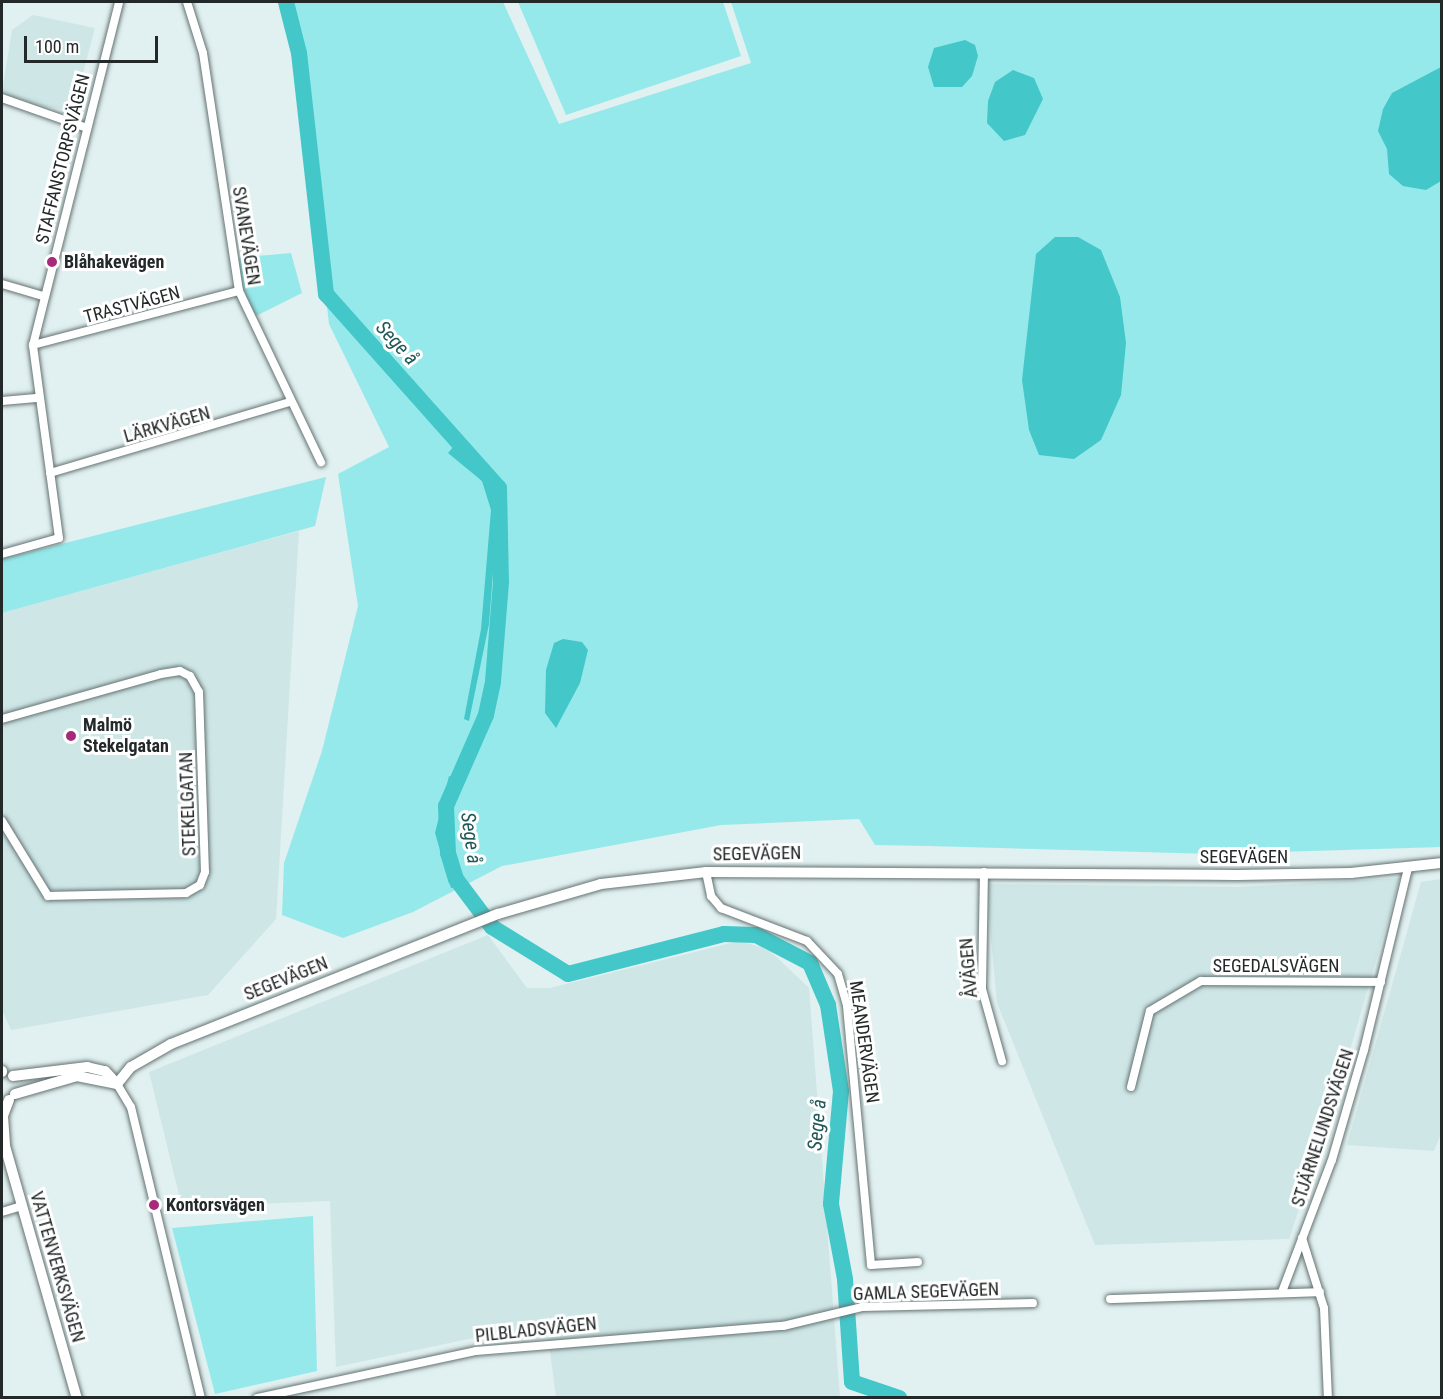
<!DOCTYPE html>
<html>
<head>
<meta charset="utf-8">
<style>
	body { margin:0 }
	#map { position:relative; width:1443px; height:1399px; overflow:hidden; background:#e1f0f0; font-family:"Roboto Condensed",sans-serif }
	div>[style] { position:absolute }
	.built>* { inset:0; background:#cee6e6 }
	.green>* { inset:0; background:#96e9ea }
	.water>* { inset:0; background:#43c7c9 }
	.river>* { height:16px; margin:-8px; padding:0 8px; transform-origin:8px; border-radius:8px; background:#43c7c9 }
	.roads { filter:drop-shadow(0 0 2px #657272) drop-shadow(0 0 2px #657272) }
	.street>* { height:8px; margin:-4px; padding:0 4px; transform-origin:4px; border-radius:4px; background:#fff }
	.secondary>* { height:10px; margin:-5px; padding:0 5px; transform-origin:5px; border-radius:5px; background:#fff }
	.dots>* { width:16px; height:16px; translate:-50% -50%; box-sizing:border-box; border:3px solid #fff; border-radius:50% }
	span { translate:-50% -50%; white-space:nowrap; text-align:center; line-height:1.15; -webkit-text-stroke:6px #fff; paint-order:stroke }
	.street-label { font-size:18px; color:#232828 }
	.poi-label { font-size:18px; color:#232828; font-weight:700 }
	.left { translate:0 -50%; text-align:left }
	.water-label { font-size:20px; color:#215859; font-style:italic }
	.frame { position:absolute; inset:0; border:3px solid #232828; pointer-events:none }
	.scale { position:absolute; left:24px; top:36px; width:134px; height:27px; box-sizing:border-box; border:3px solid #232828; border-top:0; padding-left:8px; font-size:18px; line-height:21px; white-space:nowrap; color:#232828; -webkit-text-stroke:4px #fff; paint-order:stroke }
</style>
</head>
<body>
<div id="map">
	<div class="built">
		<i style="clip-path:polygon(33px 15px,95px 28px,73px 111px,22px 103px,2px 92px,12px 30px)"></i>
		<i style="clip-path:polygon(299px 531px,276px 919px,208px 995px,11px 1030px,2px 1010px,2px 613px)"></i>
		<i style="clip-path:polygon(1400px 878px,1333px 1109px,1289px 1239px,1095px 1245px,997px 1003px,986px 884px,1238px 887px)"></i>
		<i style="clip-path:polygon(1441px 879px,1441px 1134px,1434px 1151px,1347px 1145px,1421px 882px)"></i>
		<i style="clip-path:polygon(488px 935px,527px 988px,550px 988px,739px 941px,768px 949px,809px 988px,840px 1397px,556px 1397px,547px 1329px,497px 1333px,336px 1367px,330px 1201px,182px 1207px,149px 1072px)"></i>
	</div>
	<div class="green">
		<i style="clip-path:polygon(286px 2px,503px 2px,559px 124px,751px 63px,731px 2px,1441px 2px,1441px 847px,1214px 854px,929px 846px,875px 845px,859px 819px,721px 825px,502px 866px,413px 912px,343px 938px,282px 915px,284px 863px,322px 751px,358px 606px,338px 474px,389px 447px,329px 324px,299px 53px)"></i>
		<i style="clip-path:polygon(518px 2px,723px 2px,741px 56px,566px 115px)"></i>
		<i style="clip-path:polygon(291px 253px,302px 293px,252px 318px,235px 258px)"></i>
		<i style="clip-path:polygon(326px 477px,315px 526px,2px 613px,2px 559px)"></i>
		<i style="clip-path:polygon(313px 1216px,317px 1371px,215px 1394px,172px 1228px)"></i>
	</div>
	<div class="water">
		<i style="clip-path:polygon(965px 40px,975px 45px,978px 56px,972px 76px,962px 87px,934px 87px,928px 67px,934px 48px)"></i>
		<i style="clip-path:polygon(1441px 67px,1441px 181px,1426px 190px,1403px 186px,1389px 174px,1387px 149px,1378px 131px,1383px 109px,1392px 93px)"></i>
		<i style="clip-path:polygon(1013px 70px,1034px 78px,1043px 99px,1025px 135px,1004px 141px,987px 123px,988px 101px,995px 82px)"></i>
		<i style="clip-path:polygon(1055px 237px,1078px 237px,1101px 250px,1120px 297px,1126px 343px,1121px 395px,1101px 440px,1074px 459px,1039px 455px,1029px 430px,1022px 380px,1036px 254px)"></i>
		<i style="clip-path:polygon(454px 446px,490px 477px,498px 508px,489px 624px,469px 721px,464px 719px,481px 629px,491px 510px,482px 481px,448px 453px)"></i>
		<i style="clip-path:polygon(563px 639px,582px 642px,588px 650px,580px 683px,556px 728px,545px 713px,546px 670px,554px 643px)"></i>
		<i style="clip-path:polygon(449px 776px,453px 777px,441px 831px,456px 887px,451px 888px,435px 833px)"></i>
	</div>
	<div class="river">
		<i style="left:286px;top:2px;width:53px;rotate:75.7deg"></i>
		<i style="left:299px;top:53px;width:243px;rotate:83.6deg"></i>
		<i style="left:326px;top:294px;width:260px;rotate:48.3deg"></i>
		<i style="left:499px;top:488px;width:94px;rotate:88.8deg"></i>
		<i style="left:501px;top:582px;width:100px;rotate:94.6deg"></i>
		<i style="left:493px;top:682px;width:34px;rotate:102deg"></i>
		<i style="left:486px;top:715px;width:99px;rotate:113.7deg"></i>
		<i style="left:446px;top:806px;width:47px;rotate:87.6deg"></i>
		<i style="left:448px;top:853px;width:27px;rotate:73deg"></i>
		<i style="left:456px;top:879px;width:60px;rotate:53.1deg"></i>
		<i style="left:492px;top:927px;width:89px;rotate:31.7deg"></i>
		<i style="left:568px;top:974px;width:161px;rotate:-14.4deg"></i>
		<i style="left:724px;top:934px;width:32px;rotate:2deg"></i>
		<i style="left:756px;top:935px;width:61px;rotate:27.4deg"></i>
		<i style="left:810px;top:963px;width:46px;rotate:66.8deg"></i>
		<i style="left:828px;top:1005px;width:87px;rotate:81.4deg"></i>
		<i style="left:841px;top:1091px;width:113px;rotate:95.1deg"></i>
		<i style="left:831px;top:1204px;width:76px;rotate:79.4deg"></i>
		<i style="left:845px;top:1279px;width:103px;rotate:86.1deg"></i>
		<i style="left:852px;top:1382px;width:50px;rotate:18.8deg"></i>
	</div>
	<div class="roads">
		<div class="street">
			<i style="left:187px;top:2px;width:53px;rotate:72.6deg"></i>
			<i style="left:203px;top:53px;width:241px;rotate:81.4deg"></i>
			<i style="left:239px;top:291px;width:190px;rotate:64.4deg"></i>
			<i style="left:2px;top:98px;width:90px;rotate:19.4deg"></i>
			<i style="left:2px;top:284px;width:43px;rotate:16.3deg"></i>
			<i style="left:33px;top:345px;width:213px;rotate:-14.7deg"></i>
			<i style="left:2px;top:401px;width:37px;rotate:-5deg"></i>
			<i style="left:50px;top:473px;width:250px;rotate:-16.5deg"></i>
			<i style="left:2px;top:554px;width:59px;rotate:-15.7deg"></i>
			<i style="left:59px;top:538px;width:195px;rotate:-97.7deg"></i>
			<i style="left:33px;top:345px;width:354px;rotate:-75.9deg"></i>
			<i style="left:2px;top:719px;width:165px;rotate:-15.8deg"></i>
			<i style="left:161px;top:674px;width:19px;rotate:-9deg"></i>
			<i style="left:180px;top:671px;width:11px;rotate:27deg"></i>
			<i style="left:190px;top:676px;width:18px;rotate:61deg"></i>
			<i style="left:199px;top:692px;width:180px;rotate:88.1deg"></i>
			<i style="left:205px;top:872px;width:14px;rotate:111deg"></i>
			<i style="left:200px;top:885px;width:16px;rotate:150deg"></i>
			<i style="left:186px;top:893px;width:138px;rotate:178.8deg"></i>
			<i style="left:48px;top:896px;width:88px;rotate:-121.5deg"></i>
			<i style="left:706px;top:872px;width:25px;rotate:78deg"></i>
			<i style="left:711px;top:896px;width:16px;rotate:50deg"></i>
			<i style="left:721px;top:908px;width:92px;rotate:21deg"></i>
			<i style="left:807px;top:941px;width:45px;rotate:46.8deg"></i>
			<i style="left:838px;top:974px;width:33px;rotate:74deg"></i>
			<i style="left:847px;top:1006px;width:260px;rotate:84.7deg"></i>
			<i style="left:871px;top:1265px;width:47px;rotate:-3.7deg"></i>
			<i style="left:984px;top:872px;width:117px;rotate:91deg"></i>
			<i style="left:982px;top:989px;width:75px;rotate:74.5deg"></i>
			<i style="left:117px;top:1084px;width:27px;rotate:59deg"></i>
			<i style="left:131px;top:1107px;width:299px;rotate:76.5deg"></i>
			<i style="left:1131px;top:1087px;width:78px;rotate:-76deg"></i>
			<i style="left:1150px;top:1011px;width:59px;rotate:-30.5deg"></i>
			<i style="left:1201px;top:981px;width:180px;rotate:0.3deg"></i>
			<i style="left:2px;top:1212px;width:21px;rotate:-17deg"></i>
			<i style="left:1302px;top:1238px;width:73px;rotate:72.6deg"></i>
			<i style="left:1324px;top:1308px;width:90px;rotate:87.5deg"></i>
			<i style="left:1282px;top:1292px;width:141px;rotate:-69.3deg"></i>
			<i style="left:1332px;top:1160px;width:115px;rotate:-73.8deg"></i>
			<i style="left:1364px;top:1050px;width:187px;rotate:-76.4deg"></i>
			<i style="left:1110px;top:1299px;width:210px;rotate:-1.9deg"></i>
			<i style="left:257px;top:1398px;width:224px;rotate:-12.1deg"></i>
			<i style="left:476px;top:1351px;width:308px;rotate:-4.7deg"></i>
			<i style="left:783px;top:1326px;width:81px;rotate:-13.5deg"></i>
			<i style="left:862px;top:1307px;width:171px;rotate:-1.3deg"></i>
		</div>
		<div class="secondary">
			<i style="left:2px;top:1071px;width:1px;rotate:90deg"></i>
			<i style="left:13px;top:1076px;width:75px;rotate:-6.9deg"></i>
			<i style="left:87px;top:1067px;width:18px;rotate:13deg"></i>
			<i style="left:105px;top:1071px;width:18px;rotate:47deg"></i>
			<i style="left:117px;top:1084px;width:22px;rotate:-51deg"></i>
			<i style="left:131px;top:1067px;width:46px;rotate:-29.9deg"></i>
			<i style="left:171px;top:1044px;width:352px;rotate:-21.7deg"></i>
			<i style="left:498px;top:914px;width:107px;rotate:-16.2deg"></i>
			<i style="left:601px;top:884px;width:106px;rotate:-6.5deg"></i>
			<i style="left:706px;top:872px;width:531px;rotate:0.32deg"></i>
			<i style="left:1237px;top:875px;width:114px;rotate:-1deg"></i>
			<i style="left:1351px;top:873px;width:92px;rotate:-6.3deg"></i>
			<i style="left:15px;top:1094px;width:65px;rotate:-16.2deg"></i>
			<i style="left:77px;top:1076px;width:41px;rotate:11.3deg"></i>
			<i style="left:9px;top:1100px;width:17px;rotate:111deg"></i>
			<i style="left:3px;top:1116px;width:30px;rotate:86deg"></i>
			<i style="left:5px;top:1146px;width:262px;rotate:74.1deg"></i>
		</div>
	</div>
	<div class="dots">
		<i style="left:52px;top:262px;background:#a72979"></i>
		<i style="left:71px;top:736px;background:#a72979"></i>
		<i style="left:154px;top:1205px;background:#a72979"></i>
	</div>
	<div class="street-label">
		<span style="left:63px;top:159px;rotate:-76deg">STAFFANSTORPSVÄGEN</span>
		<span style="left:246px;top:236px;rotate:81deg">SVANEVÄGEN</span>
		<span style="left:132px;top:305px;rotate:-15deg">TRASTVÄGEN</span>
		<span style="left:167px;top:425px;rotate:-16deg">LÄRKVÄGEN</span>
		<span style="left:188px;top:804px;rotate:-92deg">STEKELGATAN</span>
		<span style="left:757px;top:854px;rotate:-1deg">SEGEVÄGEN</span>
		<span style="left:1244px;top:857px">SEGEVÄGEN</span>
		<span style="left:1276px;top:966px">SEGEDALSVÄGEN</span>
		<span style="left:969px;top:968px;rotate:-95deg">ÅVÄGEN</span>
		<span style="left:286px;top:979px;rotate:-22deg">SEGEVÄGEN</span>
		<span style="left:864px;top:1042px;rotate:82deg">MEANDERVÄGEN</span>
		<span style="left:1323px;top:1128px;rotate:-72deg">STJÄRNELUNDSVÄGEN</span>
		<span style="left:57px;top:1267px;rotate:74deg">VATTENVERKSVÄGEN</span>
		<span style="left:926px;top:1292px;rotate:-2deg">GAMLA SEGEVÄGEN</span>
		<span style="left:536px;top:1330px;rotate:-6deg">PILBLADSVÄGEN</span>
	</div>
	<div class="poi-label">
		<span class="left" style="left:64px;top:262px">Blåhakevägen</span>
		<span class="left" style="left:83px;top:736px">Malmö<br>Stekelgatan</span>
		<span class="left" style="left:166px;top:1205px">Kontorsvägen</span>
	</div>
	<div class="water-label">
		<span style="left:397px;top:343px;rotate:47deg">Sege å</span>
		<span style="left:471px;top:838px;rotate:82deg">Sege å</span>
		<span style="left:817px;top:1125px;rotate:-85deg">Sege å</span>
	</div>
	<div class="frame"></div>
	<div class="scale">100 m</div>
</div>
</body>
</html>
